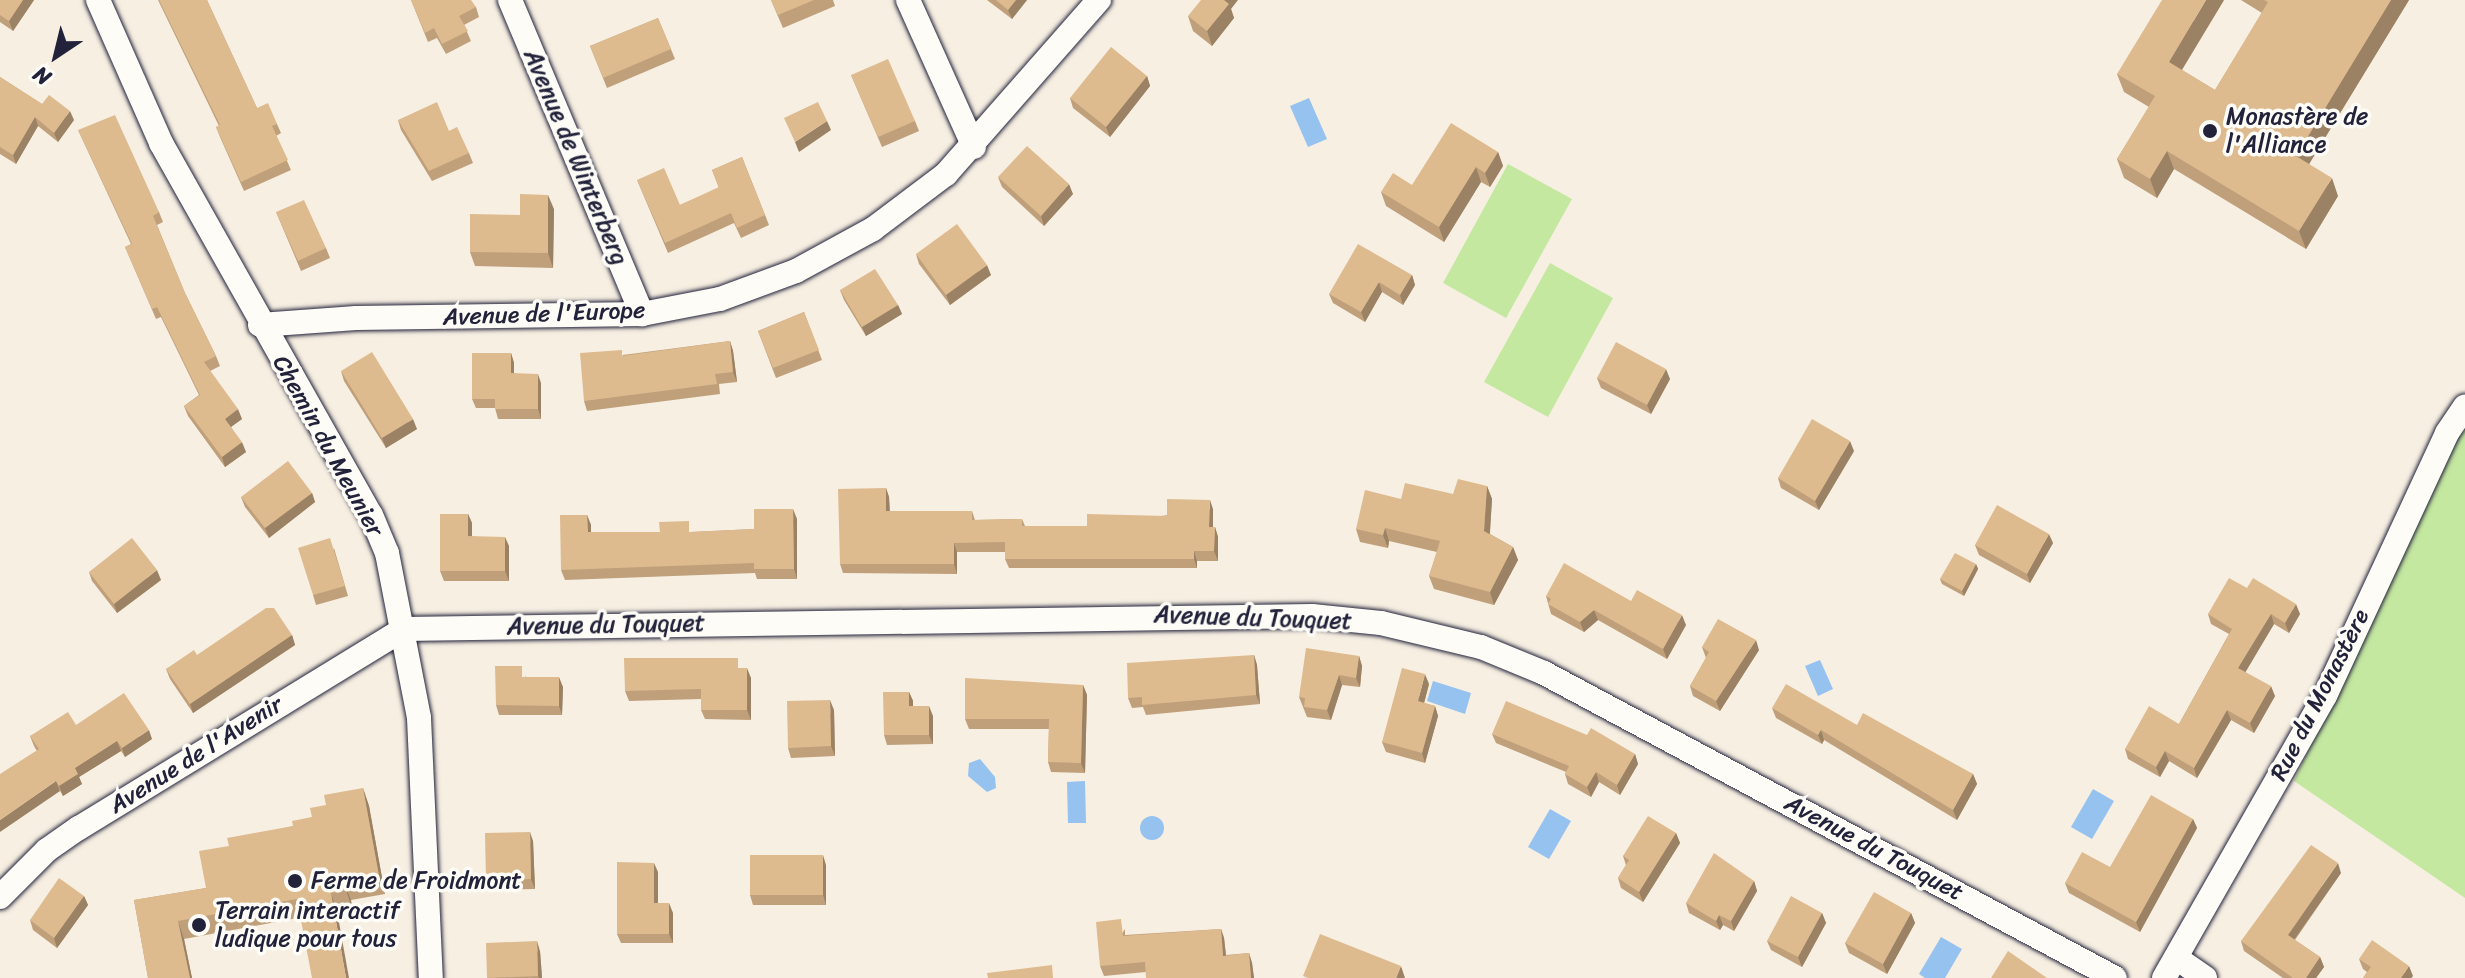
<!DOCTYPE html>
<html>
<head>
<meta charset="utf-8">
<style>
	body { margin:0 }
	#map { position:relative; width:2465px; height:978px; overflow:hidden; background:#f7efe2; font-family:Sriracha,sans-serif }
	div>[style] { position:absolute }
	.green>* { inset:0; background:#c5e8a1 }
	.water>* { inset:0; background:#96c2f0 }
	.round { border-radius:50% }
	.roads { filter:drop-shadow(0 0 2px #22223b) drop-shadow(0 0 2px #22223b) }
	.minor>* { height:24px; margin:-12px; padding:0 12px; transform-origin:12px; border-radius:12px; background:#fdfcf7 }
	.wall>* { inset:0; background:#bfa07b }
	.shaded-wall>* { inset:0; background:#9b8264 }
	.building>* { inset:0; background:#deba8f }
	.dots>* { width:22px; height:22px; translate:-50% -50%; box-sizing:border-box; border:4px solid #fdfcf7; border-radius:50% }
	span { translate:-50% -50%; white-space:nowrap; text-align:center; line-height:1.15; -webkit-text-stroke:7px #fdfcf7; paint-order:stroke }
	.poi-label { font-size:24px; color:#22223b }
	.left { translate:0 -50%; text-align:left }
	.street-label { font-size:24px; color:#22223b }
	.north { position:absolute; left:16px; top:16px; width:80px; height:80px; -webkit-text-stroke:6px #fdfcf7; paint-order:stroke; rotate:215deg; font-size:22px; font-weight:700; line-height:32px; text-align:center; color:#22223b }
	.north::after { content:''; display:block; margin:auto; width:28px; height:36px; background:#22223b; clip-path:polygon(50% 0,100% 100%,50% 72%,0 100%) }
</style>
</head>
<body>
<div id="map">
	<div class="green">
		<i style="clip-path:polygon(1508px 164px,1572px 199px,1506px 318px,1443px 283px)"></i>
		<i style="clip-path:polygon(1550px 263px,1613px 298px,1548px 417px,1484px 382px)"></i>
		<i style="clip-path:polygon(2465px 421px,2465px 898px,2294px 781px)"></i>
	</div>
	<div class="water">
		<i style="clip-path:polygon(1309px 98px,1327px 139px,1308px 147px,1290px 106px)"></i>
		<i style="clip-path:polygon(1820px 660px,1833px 689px,1818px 696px,1805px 666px)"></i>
		<i style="clip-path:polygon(1433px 681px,1471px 693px,1465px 714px,1427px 701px)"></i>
		<i style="clip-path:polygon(980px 759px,995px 777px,996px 788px,987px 792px,968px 776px,969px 763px)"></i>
		<i style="clip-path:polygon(1085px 781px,1086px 823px,1068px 823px,1067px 782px)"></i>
		<i style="clip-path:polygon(2093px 789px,2114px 801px,2092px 839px,2071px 827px)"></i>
		<i style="clip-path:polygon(1550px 809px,1571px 821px,1549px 859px,1528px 847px)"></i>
		<i class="round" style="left:1140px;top:816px;width:24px;height:24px"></i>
		<i style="clip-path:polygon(1941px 937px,1962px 949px,1945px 978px,1925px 978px,1919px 974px)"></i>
	</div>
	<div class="roads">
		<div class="minor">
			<i style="left:98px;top:0;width:156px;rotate:66.2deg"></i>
			<i style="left:161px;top:143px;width:427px;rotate:60.6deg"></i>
			<i style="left:371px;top:515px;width:41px;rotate:67.2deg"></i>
			<i style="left:387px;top:553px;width:168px;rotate:79deg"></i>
			<i style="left:419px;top:718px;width:260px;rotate:87.4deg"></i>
			<i style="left:510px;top:0;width:341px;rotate:67.2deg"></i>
			<i style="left:908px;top:0;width:161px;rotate:65.8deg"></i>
			<i style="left:260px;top:325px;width:96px;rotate:-4.2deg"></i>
			<i style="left:356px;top:318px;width:286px;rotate:-0.8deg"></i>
			<i style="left:642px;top:314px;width:79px;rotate:-10.9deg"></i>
			<i style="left:720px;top:299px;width:81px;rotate:-20.2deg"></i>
			<i style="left:796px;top:271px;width:88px;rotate:-28.6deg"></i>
			<i style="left:873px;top:229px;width:91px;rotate:-37deg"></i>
			<i style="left:946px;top:174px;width:232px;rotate:-48.7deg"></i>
			<i style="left:0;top:897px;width:66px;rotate:-45deg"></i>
			<i style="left:47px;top:850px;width:39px;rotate:-35deg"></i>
			<i style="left:79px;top:828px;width:381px;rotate:-31.5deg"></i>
			<i style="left:404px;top:629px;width:908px;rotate:-0.82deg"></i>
			<i style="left:1312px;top:616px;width:69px;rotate:5.8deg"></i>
			<i style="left:1381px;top:623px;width:103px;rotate:13.5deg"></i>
			<i style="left:1481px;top:647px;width:68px;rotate:22.4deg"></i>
			<i style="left:1544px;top:673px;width:647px;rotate:28.11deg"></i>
			<i style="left:2178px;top:959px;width:33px;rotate:35deg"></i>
			<i style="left:2164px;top:978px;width:325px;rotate:-60.3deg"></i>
			<i style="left:2325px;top:696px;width:290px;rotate:-65.1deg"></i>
			<i style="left:2447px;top:433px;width:32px;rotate:-56deg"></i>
		</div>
	</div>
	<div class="wall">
		<i style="clip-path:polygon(0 0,34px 0,13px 31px,0 22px)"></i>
		<i style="clip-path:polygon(158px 0,207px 0,257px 108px,277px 124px,281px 133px,276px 136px,291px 170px,244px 191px,220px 137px,216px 127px,219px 126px)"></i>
		<i style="clip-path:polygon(411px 0,476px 7px,479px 17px,464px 25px,471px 41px,446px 54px,437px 38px,428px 42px)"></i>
		<i style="clip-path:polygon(771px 0,833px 0,835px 6px,783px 28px)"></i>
		<i style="clip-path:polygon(987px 0,1027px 0,1012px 19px)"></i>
		<i style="clip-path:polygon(2224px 0,2182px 70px,2215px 90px,2262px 13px,2241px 0,2409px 0,2309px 164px,2338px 196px,2306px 249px,2174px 169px,2157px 198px,2124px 178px,2117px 159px,2149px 107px,2124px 92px,2117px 74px)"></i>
		<i style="clip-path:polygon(1231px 9px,1234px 18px,1212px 46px,1193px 31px,1188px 16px)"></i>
		<i style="clip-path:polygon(658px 18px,675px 59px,607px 88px,590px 46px)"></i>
		<i style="clip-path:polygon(851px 75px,915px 121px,919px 131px,882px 147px)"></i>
		<i style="clip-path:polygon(1147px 76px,1150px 86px,1110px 137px,1073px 108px,1070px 98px)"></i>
		<i style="clip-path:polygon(0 77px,42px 104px,74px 120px,58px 142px,38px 126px,16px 164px,0 154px)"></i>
		<i style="clip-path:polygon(398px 120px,449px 131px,469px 153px,473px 163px,432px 181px,401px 130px)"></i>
		<i style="clip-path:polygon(78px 130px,159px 212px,163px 222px,157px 225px,185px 293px,216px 356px,220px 366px,210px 371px,242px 419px,231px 427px,246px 452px,225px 467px,188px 416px,184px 406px,199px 395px,161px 317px,156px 319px,125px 247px,131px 244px)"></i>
		<i style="clip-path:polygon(1498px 152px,1503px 166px,1490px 187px,1481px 182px,1444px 242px,1386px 206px,1381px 192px,1412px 185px)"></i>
		<i style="clip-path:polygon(742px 157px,769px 225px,741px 238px,734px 223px,668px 253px,637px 180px,680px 205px,719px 188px,712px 170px)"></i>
		<i style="clip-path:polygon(998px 177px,1073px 194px,1044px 226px,1002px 187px)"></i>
		<i style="clip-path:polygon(554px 209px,553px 268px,475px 266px,470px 252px,520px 215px)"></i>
		<i style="clip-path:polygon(276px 212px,326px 248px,330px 258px,301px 271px)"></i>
		<i style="clip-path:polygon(916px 254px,991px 275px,950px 305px,919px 264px)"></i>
		<i style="clip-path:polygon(1412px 275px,1415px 285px,1403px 305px,1382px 292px,1365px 322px,1333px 303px,1329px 294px)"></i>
		<i style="clip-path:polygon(840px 290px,898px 305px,902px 314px,866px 336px,844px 300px)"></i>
		<i style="clip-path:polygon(804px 312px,822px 360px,776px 378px,758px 331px)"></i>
		<i style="clip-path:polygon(730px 341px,733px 351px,737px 382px,719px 384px,720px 394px,587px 411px,584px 401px,623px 355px)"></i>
		<i style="clip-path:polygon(511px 353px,514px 363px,514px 373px,541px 383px,541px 419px,498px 419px,495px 408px,476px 408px,472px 399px)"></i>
		<i style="clip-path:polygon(341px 371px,417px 429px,386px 448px,344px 381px)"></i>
		<i style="clip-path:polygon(1597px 378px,1670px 379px,1651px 414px,1601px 388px)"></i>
		<i style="clip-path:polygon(1854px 451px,1819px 510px,1781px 488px,1778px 478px)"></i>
		<i style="clip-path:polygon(1487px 486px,1492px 499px,1490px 534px,1513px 547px,1518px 560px,1494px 605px,1434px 589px,1429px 576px,1437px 552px,1389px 541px,1388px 548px,1360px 542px,1356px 529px,1401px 499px,1453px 494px)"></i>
		<i style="clip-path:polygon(886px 488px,889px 497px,890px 511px,972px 511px,975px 520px,1022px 519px,1025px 526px,1087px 526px,1213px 509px,1213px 527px,1215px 527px,1218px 537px,1218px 561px,1197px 561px,1197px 568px,1009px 568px,1005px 559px,1005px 552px,957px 552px,957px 574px,843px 573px,840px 564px)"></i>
		<i style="clip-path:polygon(312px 493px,315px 502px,269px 538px,245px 507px,241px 497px)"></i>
		<i style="clip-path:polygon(468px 514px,472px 523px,472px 536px,509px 546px,509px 581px,444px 581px,440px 571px)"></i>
		<i style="clip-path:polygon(587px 515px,591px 525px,591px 532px,692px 532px,754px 529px,797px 519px,797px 579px,757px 579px,755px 573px,565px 580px,561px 570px)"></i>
		<i style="clip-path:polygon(2053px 543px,2030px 583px,1979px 555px,1975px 545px)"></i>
		<i style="clip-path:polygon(334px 548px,348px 596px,316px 605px,313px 595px)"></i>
		<i style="clip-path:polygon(1976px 564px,1978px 569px,1964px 596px,1942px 584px,1940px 579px)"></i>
		<i style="clip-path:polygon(89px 572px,161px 580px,117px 613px,92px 581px)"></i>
		<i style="clip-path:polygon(2247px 588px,2300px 614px,2289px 633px,2274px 624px,2245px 672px,2275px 696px,2254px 733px,2231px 720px,2197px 778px,2169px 761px,2160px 777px,2128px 759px,2125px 749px,2179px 724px,2229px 634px,2211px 624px,2208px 614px)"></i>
		<i style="clip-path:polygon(1546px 596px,1631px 601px,1686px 625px,1667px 659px,1598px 620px,1584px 632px,1551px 614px)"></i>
		<i style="clip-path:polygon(292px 635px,295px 645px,193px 713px,170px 679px,166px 669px,197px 655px)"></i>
		<i style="clip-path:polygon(1702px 647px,1759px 650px,1720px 711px,1693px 696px,1690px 686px,1706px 658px)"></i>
		<i style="clip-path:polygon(1254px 655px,1257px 665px,1260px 704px,1146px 715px,1143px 707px,1132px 708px,1128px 698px)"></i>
		<i style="clip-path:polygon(1359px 656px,1362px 666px,1360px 687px,1342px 685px,1331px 720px,1307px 717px,1299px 697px)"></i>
		<i style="clip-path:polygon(742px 668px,751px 678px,751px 720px,705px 719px,701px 710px,701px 699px,629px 701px,625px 691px)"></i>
		<i style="clip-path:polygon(526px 676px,526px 677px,563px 687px,562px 715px,499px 715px,496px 705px)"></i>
		<i style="clip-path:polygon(1429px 684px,1424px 703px,1435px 706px,1438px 716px,1425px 763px,1386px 752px,1382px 742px)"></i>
		<i style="clip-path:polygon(1083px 685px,1087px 695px,1085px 773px,1051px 772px,1048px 762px,1049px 729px,969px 729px,965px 719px)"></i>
		<i style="clip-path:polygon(909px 692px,913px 701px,913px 706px,933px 716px,933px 744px,887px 745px,884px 735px)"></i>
		<i style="clip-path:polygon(1772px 708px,1857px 725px,1973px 774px,1977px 784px,1957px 820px,1824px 740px,1822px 744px,1776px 718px)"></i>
		<i style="clip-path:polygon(834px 710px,835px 756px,791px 758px,788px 748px)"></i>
		<i style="clip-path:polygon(76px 725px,152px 739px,125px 757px,121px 751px,79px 777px,82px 784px,63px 796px,34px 746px,30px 736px)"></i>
		<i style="clip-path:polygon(1492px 734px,1635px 754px,1638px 764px,1620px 795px,1599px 782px,1591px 797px,1568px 784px,1565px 774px,1566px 772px,1496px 743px)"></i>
		<i style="clip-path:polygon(363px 788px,369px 806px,385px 894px,351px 900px,352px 908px,184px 939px,192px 978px,148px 978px,134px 900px,206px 888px,229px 846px,293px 826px,312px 817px,326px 805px)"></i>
		<i style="clip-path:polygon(2193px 819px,2197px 828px,2140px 932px,2069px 893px,2065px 883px,2110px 867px)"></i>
		<i style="clip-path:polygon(1676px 833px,1680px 843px,1643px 902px,1621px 888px,1618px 878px,1626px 865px,1623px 856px)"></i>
		<i style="clip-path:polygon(533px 841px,535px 889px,490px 890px,486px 880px)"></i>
		<i style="clip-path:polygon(826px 865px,826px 905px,753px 905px,750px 895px)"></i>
		<i style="clip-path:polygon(658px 872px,658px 903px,673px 913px,673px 943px,621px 943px,617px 934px)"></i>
		<i style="clip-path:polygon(2341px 873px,2295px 940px,2320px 957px,2324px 967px,2316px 978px,2283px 978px,2244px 951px,2241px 941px)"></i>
		<i style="clip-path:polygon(1754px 881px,1757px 891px,1734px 931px,1723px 925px,1720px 930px,1689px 913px,1686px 903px)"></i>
		<i style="clip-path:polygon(84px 896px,88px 905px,57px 948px,33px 930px,30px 920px)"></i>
		<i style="clip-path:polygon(1822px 913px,1826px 923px,1802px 967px,1771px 950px,1767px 941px)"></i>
		<i style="clip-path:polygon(1911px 913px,1915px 923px,1887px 974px,1849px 953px,1845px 943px)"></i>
		<i style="clip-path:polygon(1125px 929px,1125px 935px,1221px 929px,1224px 938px,1226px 955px,1249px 953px,1252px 963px,1254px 978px,1146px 978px,1146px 972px,1104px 976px,1100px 966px)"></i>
		<i style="clip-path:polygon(540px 951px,542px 978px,487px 978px)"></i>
		<i style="clip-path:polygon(2359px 959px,2413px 976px,2411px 978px,2363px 978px,2367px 972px,2363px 969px)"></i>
	</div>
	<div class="shaded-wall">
		<i style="clip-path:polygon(23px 0,34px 0,13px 31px,9px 21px)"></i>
		<i style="clip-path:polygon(1016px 0,1027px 0,1012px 19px,1008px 10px)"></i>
		<i style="clip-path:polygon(1223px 0,1238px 0,1231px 9px,1234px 18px,1212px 46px,1207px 31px)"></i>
		<i style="clip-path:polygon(2206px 0,2224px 0,2175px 81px,2169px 62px)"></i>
		<i style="clip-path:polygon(2391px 0,2409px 0,2303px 174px,2296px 156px)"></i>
		<i style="clip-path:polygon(1147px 76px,1150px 86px,1110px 137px,1106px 127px)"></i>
		<i style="clip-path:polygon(70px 111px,74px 120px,58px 142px,54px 133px)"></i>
		<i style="clip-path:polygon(35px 117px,38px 126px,16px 164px,13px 155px)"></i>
		<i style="clip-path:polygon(827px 121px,831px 130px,799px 152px,795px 142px)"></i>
		<i style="clip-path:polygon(2167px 151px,2174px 169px,2157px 198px,2150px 179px)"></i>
		<i style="clip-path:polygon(1498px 152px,1503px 166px,1490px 187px,1485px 173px)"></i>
		<i style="clip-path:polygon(1476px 167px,1481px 182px,1444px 242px,1439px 227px)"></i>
		<i style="clip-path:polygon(2332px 178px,2338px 196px,2306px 249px,2299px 231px)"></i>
		<i style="clip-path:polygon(1069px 184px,1073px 194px,1044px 226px,1041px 216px)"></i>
		<i style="clip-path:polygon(548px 195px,554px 209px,553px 268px,548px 253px)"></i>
		<i style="clip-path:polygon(987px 265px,991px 275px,950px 305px,946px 295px)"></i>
		<i style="clip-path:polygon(1412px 275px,1415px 285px,1403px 305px,1400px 295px)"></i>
		<i style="clip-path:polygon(1379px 282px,1382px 292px,1365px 322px,1361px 312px)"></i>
		<i style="clip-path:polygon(898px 305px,902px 314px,866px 336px,862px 327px)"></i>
		<i style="clip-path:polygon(730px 341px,733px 351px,737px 382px,733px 372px)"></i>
		<i style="clip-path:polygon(511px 353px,514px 363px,514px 383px,511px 373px)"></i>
		<i style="clip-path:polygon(1666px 369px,1670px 379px,1651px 414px,1647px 405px)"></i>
		<i style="clip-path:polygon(538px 374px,541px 383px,541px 419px,538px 409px)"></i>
		<i style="clip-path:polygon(238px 409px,242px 419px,228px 429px,225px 419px)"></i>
		<i style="clip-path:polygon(413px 419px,417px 429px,386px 448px,382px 438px)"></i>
		<i style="clip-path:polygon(1850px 441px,1854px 451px,1819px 510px,1815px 501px)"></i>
		<i style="clip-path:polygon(242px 442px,246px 452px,225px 467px,222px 457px)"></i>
		<i style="clip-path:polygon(1487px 486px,1492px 499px,1489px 544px,1484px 531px)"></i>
		<i style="clip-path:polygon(886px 488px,889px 497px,890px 520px,886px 511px)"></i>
		<i style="clip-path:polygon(312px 493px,315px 502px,269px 538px,265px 528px)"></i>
		<i style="clip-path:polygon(1210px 500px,1213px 509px,1213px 537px,1209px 527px)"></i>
		<i style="clip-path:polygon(793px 509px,797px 519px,797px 579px,794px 569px)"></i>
		<i style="clip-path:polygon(468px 514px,472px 523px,472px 546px,468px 536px)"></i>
		<i style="clip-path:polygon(587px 515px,591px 525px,591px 542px,588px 532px)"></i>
		<i style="clip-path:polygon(1215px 527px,1218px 537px,1218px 561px,1214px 551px)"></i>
		<i style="clip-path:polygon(1385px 528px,1389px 541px,1388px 548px,1383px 535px)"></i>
		<i style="clip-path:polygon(2049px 534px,2053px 543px,2030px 583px,2027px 574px)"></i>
		<i style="clip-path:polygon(505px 537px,509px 546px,509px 581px,505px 571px)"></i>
		<i style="clip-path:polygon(954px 543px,957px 552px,957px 574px,954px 564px)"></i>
		<i style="clip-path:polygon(1513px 547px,1518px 560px,1494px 605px,1490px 592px)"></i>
		<i style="clip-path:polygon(1194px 551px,1197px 561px,1197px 568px,1194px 559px)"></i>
		<i style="clip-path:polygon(1976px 564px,1978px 569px,1964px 596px,1962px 591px)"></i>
		<i style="clip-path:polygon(157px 570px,161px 580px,117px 613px,114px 604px)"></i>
		<i style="clip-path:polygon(2296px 604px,2300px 614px,2289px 633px,2285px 623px)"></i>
		<i style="clip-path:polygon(1594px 610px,1598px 620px,1584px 632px,1580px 622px)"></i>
		<i style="clip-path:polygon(2271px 614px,2274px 624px,2242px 678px,2238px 668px)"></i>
		<i style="clip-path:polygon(1682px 615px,1686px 625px,1667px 659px,1663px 649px)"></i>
		<i style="clip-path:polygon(292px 635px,295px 645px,193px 713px,190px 704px)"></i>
		<i style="clip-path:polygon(1756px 640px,1759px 650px,1720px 711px,1716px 701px)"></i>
		<i style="clip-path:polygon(1254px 655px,1257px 665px,1260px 704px,1256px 695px)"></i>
		<i style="clip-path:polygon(1359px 656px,1362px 666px,1360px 687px,1356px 678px)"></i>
		<i style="clip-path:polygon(747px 668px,751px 678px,751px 720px,747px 710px)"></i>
		<i style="clip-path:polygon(1425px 674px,1429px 684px,1422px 711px,1418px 701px)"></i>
		<i style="clip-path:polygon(1339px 675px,1342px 685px,1331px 720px,1327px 710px)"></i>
		<i style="clip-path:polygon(559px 677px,563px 687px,562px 715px,559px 706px)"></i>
		<i style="clip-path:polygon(1083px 685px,1087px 695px,1085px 773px,1081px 763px)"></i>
		<i style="clip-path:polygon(2271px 686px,2275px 696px,2254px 733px,2250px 723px)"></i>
		<i style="clip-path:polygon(909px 692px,913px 701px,913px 716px,909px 706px)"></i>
		<i style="clip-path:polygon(830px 700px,834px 710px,835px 756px,831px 746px)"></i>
		<i style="clip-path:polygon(929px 706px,933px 716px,933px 744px,929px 735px)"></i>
		<i style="clip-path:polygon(1435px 706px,1438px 716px,1425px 763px,1422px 753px)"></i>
		<i style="clip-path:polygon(2227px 710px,2231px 720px,2197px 778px,2194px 768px)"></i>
		<i style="clip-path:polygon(149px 730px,152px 739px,125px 757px,122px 748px)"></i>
		<i style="clip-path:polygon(1821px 730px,1824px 740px,1822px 744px,1818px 735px)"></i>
		<i style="clip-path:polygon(117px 741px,121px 751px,79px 777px,82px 784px,63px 796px,59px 786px,75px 768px)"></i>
		<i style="clip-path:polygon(2165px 751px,2169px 761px,2160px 777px,2156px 767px)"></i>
		<i style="clip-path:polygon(1635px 754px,1638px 764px,1620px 795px,1617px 785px)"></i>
		<i style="clip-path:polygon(1596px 772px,1599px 782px,1591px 797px,1587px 787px)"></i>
		<i style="clip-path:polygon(1973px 774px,1977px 784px,1957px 820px,1953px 810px)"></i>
		<i style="clip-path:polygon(56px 781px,60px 791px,0 832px,0 820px)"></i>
		<i style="clip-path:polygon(363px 788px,369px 806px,385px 894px,379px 876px)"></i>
		<i style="clip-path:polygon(2193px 819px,2197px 828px,2140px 932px,2136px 922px)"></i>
		<i style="clip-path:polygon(530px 832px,533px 841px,535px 889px,531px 879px)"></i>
		<i style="clip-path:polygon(1676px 833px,1680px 843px,1643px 902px,1639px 892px)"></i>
		<i style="clip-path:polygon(823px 855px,826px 865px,826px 905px,823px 895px)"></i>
		<i style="clip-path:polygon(654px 863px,658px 872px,658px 912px,654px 903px)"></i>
		<i style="clip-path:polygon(2338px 863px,2341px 873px,2291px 944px,2288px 935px)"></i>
		<i style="clip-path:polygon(1754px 881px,1757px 891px,1734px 931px,1731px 921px)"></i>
		<i style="clip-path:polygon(344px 882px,351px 900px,352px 908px,346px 890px)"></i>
		<i style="clip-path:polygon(331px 893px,337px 911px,349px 978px,346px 978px)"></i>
		<i style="clip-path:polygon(84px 896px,88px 905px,57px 948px,54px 938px)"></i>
		<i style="clip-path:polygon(669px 903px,673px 913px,673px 943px,669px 934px)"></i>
		<i style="clip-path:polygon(1822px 913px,1826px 923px,1802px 967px,1798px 957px)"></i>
		<i style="clip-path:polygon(1911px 913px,1915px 923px,1887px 974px,1883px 964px)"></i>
		<i style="clip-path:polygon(1719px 915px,1723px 925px,1720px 930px,1716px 921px)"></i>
		<i style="clip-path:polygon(178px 921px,184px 939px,192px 978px,190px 978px)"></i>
		<i style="clip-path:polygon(1221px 929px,1224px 938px,1227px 965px,1223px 956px)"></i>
		<i style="clip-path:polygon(537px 941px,540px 951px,542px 978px,539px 978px,538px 976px)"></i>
		<i style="clip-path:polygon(1249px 953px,1252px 963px,1254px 978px,1251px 978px)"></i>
		<i style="clip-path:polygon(2320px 957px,2324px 967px,2316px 978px,2306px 978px)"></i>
		<i style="clip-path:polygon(1401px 966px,1405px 978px,1396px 978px)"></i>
		<i style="clip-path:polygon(2409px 966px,2413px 976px,2411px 978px,2401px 978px)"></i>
	</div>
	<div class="building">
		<i style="clip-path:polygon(0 0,23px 0,9px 21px,0 15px)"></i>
		<i style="clip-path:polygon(159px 0,207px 0,257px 108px,268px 103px,277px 124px,272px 126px,288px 160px,241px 182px,216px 127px,220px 125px)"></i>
		<i style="clip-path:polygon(411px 0,471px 0,476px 7px,459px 16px,468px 31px,442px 44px,434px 28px,425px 33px)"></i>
		<i style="clip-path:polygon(771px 0,814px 0,778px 15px)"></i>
		<i style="clip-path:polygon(996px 0,1016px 0,1008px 10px)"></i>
		<i style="clip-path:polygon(1201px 0,1224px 0,1229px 4px,1207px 31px,1188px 16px)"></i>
		<i style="clip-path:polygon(2162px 0,2206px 0,2169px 62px,2215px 90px,2268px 2px,2264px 0,2391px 0,2296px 156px,2332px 178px,2299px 231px,2167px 151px,2150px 179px,2117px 159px,2155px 96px,2117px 74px)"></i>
		<i style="clip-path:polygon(658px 18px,671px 49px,603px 78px,590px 46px)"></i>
		<i style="clip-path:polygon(1111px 47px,1147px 76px,1106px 127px,1070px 98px)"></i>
		<i style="clip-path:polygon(888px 59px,915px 121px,878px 137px,851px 75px)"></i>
		<i style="clip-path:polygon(0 77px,42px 104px,49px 95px,70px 111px,54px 133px,35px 117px,13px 155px,0 147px)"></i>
		<i style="clip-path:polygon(437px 102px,449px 131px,457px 127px,469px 153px,429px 171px,398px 120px)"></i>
		<i style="clip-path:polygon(818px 102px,827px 121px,795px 142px,784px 118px)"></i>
		<i style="clip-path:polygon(115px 115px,159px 212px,153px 216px,185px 293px,216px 356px,204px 362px,238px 409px,225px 419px,242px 442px,222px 457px,184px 406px,200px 395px,157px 307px,152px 309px,125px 247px,132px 244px,78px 130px)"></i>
		<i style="clip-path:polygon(1451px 123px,1498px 152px,1485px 173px,1476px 167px,1439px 227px,1381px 192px,1393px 173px,1412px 185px)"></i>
		<i style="clip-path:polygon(1027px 146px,1069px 184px,1041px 216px,998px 177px)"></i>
		<i style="clip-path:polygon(742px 157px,765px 215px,737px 228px,731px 213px,665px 243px,637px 180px,664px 168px,680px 205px,719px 187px,712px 170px)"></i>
		<i style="clip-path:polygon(520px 194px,548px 195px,548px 253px,470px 252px,470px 214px,520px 215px)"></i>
		<i style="clip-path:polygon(304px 200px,326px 248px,298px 261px,276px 212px)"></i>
		<i style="clip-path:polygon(957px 224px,987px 265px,946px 295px,916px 254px)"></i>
		<i style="clip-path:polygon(1358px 244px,1412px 275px,1400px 295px,1379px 282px,1361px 312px,1329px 294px)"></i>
		<i style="clip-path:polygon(875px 269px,898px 305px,862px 327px,840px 290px)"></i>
		<i style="clip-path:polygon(804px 312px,819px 350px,773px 368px,758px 331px)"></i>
		<i style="clip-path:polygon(730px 341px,733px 372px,715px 374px,717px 384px,584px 401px,580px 353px,622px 350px,622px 356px)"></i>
		<i style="clip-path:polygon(1616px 342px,1666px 369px,1647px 405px,1597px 378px)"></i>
		<i style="clip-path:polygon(372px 352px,413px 419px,382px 438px,341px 371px)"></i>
		<i style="clip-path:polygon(472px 353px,511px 353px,511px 373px,538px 374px,538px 409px,495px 409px,495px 399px,472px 399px)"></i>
		<i style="clip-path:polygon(1812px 419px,1850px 441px,1815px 501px,1778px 478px)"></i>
		<i style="clip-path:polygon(288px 461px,312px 493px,265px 528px,241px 497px)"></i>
		<i style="clip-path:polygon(1458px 479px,1487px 486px,1484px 531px,1513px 547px,1490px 592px,1429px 576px,1440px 541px,1385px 528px,1383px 535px,1356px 529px,1365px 490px,1401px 499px,1405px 483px,1453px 494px)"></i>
		<i style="clip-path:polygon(886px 488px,886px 511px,972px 511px,972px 520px,1022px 519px,1022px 526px,1087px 526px,1087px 514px,1167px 516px,1167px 499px,1210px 500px,1209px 527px,1215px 527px,1214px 551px,1194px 551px,1194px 559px,1005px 559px,1005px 542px,954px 543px,954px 564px,840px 564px,838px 489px)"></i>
		<i style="clip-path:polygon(1997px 505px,2049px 534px,2027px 574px,1975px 545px)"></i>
		<i style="clip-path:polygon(754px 509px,793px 509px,794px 569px,754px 569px,754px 563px,561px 570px,560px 515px,587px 515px,588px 532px,660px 532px,659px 522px,689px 521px,689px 532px,754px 529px)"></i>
		<i style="clip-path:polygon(440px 514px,468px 514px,468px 536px,505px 537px,505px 571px,440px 571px)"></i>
		<i style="clip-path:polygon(132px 538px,157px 570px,114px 604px,89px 572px)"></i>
		<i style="clip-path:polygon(330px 538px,345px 586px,313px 595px,298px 548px)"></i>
		<i style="clip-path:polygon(1955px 553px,1976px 564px,1962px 591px,1940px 579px)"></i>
		<i style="clip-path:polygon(1564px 563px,1631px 601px,1637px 590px,1682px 615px,1663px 649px,1594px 610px,1580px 622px,1548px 604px,1551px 599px,1546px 596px)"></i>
		<i style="clip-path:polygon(2229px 578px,2247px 588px,2253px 578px,2296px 604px,2285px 623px,2271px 614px,2238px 668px,2271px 686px,2250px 723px,2227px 710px,2194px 768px,2165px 751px,2156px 767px,2125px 749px,2149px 706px,2179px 724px,2232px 629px,2208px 614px)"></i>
		<i style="clip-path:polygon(266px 608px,274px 608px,292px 635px,190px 704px,166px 669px,194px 650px,197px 655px)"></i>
		<i style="clip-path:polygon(1718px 619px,1756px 640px,1716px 701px,1690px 686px,1709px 652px,1702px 647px)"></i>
		<i style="clip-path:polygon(1306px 648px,1359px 656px,1356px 678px,1339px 675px,1327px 710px,1304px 707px,1305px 698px,1299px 697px)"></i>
		<i style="clip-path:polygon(1254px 655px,1256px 695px,1142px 705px,1142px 697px,1128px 698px,1127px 663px)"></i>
		<i style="clip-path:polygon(624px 658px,738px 658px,738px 668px,747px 668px,747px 710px,701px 710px,701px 689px,625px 691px)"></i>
		<i style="clip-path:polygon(495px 666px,522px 666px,522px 677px,559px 677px,559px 706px,496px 705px)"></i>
		<i style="clip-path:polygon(1402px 668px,1425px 674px,1418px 701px,1435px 706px,1422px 753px,1382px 742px)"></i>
		<i style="clip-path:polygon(965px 678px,1083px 685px,1081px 763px,1048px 762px,1049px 719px,965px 719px)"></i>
		<i style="clip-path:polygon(1786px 684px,1857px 725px,1863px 713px,1973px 774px,1953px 810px,1821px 730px,1818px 735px,1772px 708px)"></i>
		<i style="clip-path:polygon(883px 692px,909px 692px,909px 706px,929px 706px,929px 735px,884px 735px)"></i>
		<i style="clip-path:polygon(124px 693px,149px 730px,122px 748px,117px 741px,75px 768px,78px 774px,59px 786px,56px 781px,0 820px,0 774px,39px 749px,30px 736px,68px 712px,76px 725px)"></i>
		<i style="clip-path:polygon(830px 700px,831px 746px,788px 748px,787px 701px)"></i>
		<i style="clip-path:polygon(1506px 701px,1587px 735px,1591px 728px,1635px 754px,1617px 785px,1596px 772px,1587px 787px,1565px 774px,1569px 766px,1492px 734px)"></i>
		<i style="clip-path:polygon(363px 788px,379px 876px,344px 882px,346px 890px,331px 893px,346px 978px,312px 978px,297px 899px,178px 921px,190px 978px,148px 978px,134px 900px,206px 888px,199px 851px,229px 846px,227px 838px,293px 826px,292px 821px,312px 817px,310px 808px,326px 805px,324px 795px)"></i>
		<i style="clip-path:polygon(2151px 795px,2193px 819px,2136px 922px,2065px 883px,2082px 852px,2110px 867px)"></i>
		<i style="clip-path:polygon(1648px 816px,1676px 833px,1639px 892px,1618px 878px,1629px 860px,1623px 856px)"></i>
		<i style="clip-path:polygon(530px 832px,531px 879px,486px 880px,485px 833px)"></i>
		<i style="clip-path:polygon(2311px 845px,2338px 863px,2288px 935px,2320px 957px,2306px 978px,2293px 978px,2241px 941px)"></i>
		<i style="clip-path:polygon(1714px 853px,1754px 881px,1731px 921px,1719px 915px,1716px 921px,1686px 903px)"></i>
		<i style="clip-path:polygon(750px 855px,823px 855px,823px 895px,750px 895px)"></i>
		<i style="clip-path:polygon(617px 862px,654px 863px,654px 903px,669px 903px,669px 934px,617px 934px)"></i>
		<i style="clip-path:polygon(59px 878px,84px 896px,54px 938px,30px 920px)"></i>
		<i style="clip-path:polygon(1874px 892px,1911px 913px,1883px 964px,1845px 943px)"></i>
		<i style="clip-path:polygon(1791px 896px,1822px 913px,1798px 957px,1767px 941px)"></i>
		<i style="clip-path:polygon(1121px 919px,1123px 936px,1221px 929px,1223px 956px,1249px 953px,1251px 978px,1146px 978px,1145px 962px,1100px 966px,1096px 922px)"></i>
		<i style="clip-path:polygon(1320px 934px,1401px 966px,1396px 978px,1308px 978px,1303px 976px)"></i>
		<i style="clip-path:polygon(2372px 940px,2409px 966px,2401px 978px,2363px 978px,2371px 967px,2359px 959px)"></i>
		<i style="clip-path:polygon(537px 941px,538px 976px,487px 978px,486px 943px)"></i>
		<i style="clip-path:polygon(2008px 951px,2047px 978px,1991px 978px)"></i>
		<i style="clip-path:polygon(1052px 965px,1053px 978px,988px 978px,987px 973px)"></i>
	</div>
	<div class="dots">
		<i style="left:2210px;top:131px;background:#22223b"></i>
		<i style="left:295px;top:881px;background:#22223b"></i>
		<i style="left:199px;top:925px;background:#22223b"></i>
	</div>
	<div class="poi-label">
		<span class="left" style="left:2226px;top:131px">Monastère de<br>l'Alliance</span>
		<span class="left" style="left:311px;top:881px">Ferme de Froidmont</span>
		<span class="left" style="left:215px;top:925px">Terrain interactif<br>ludique pour tous</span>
	</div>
	<div class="street-label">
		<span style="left:576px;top:157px;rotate:67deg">Avenue de Winterberg</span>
		<span style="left:544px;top:314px;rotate:-2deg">Avenue de l'Europe</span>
		<span style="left:328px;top:446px;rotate:61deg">Chemin du Meunier</span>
		<span style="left:1253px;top:618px;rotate:2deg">Avenue du Touquet</span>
		<span style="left:606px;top:625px;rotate:-1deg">Avenue du Touquet</span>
		<span style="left:2320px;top:695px;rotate:-63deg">Rue du Monastère</span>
		<span style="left:196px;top:755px;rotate:-32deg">Avenue de l'Avenir</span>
		<span style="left:1874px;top:848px;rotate:28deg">Avenue du Touquet</span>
	</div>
	<div class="north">N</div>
</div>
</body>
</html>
